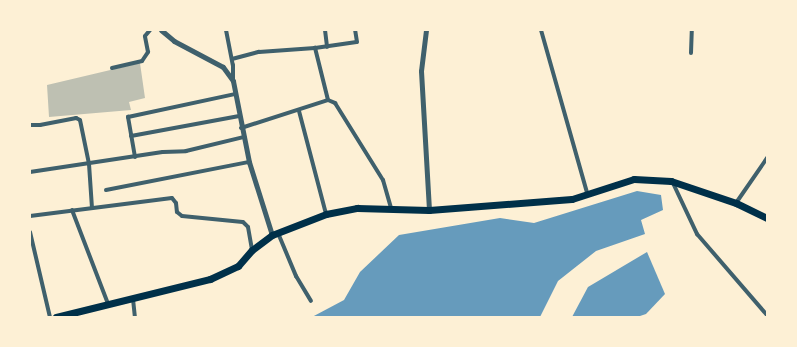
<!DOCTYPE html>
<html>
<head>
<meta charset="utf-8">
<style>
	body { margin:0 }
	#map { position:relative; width:797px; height:347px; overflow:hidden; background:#fdf0d5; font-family:"Public Sans",sans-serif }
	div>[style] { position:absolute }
	.water>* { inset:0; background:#669bbc }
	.building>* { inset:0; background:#bec0b2 }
	.minor>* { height:4px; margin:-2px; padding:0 2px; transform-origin:2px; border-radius:2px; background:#3f606c }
	.tertiary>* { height:5px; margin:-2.5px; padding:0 2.5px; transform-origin:2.5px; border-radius:2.5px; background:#3f606c }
	.primary>* { height:7px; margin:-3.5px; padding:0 3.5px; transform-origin:3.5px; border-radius:3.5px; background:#003049 }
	span { translate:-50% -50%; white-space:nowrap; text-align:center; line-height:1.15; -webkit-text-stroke:3.5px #fdf0d5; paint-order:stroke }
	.frame { position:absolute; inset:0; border:31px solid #fdf0d5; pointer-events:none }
</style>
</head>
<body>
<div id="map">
	<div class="water">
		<i style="clip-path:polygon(637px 191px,661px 195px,663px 210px,641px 220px,645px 234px,596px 251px,558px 281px,540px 317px,312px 317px,344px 300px,360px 272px,399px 235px,500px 218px,534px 223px)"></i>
		<i style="clip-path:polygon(647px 252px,665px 294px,646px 314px,637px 317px,572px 317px,588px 287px)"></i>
	</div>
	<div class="building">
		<i style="clip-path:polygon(140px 63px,145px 98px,129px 102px,131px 110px,49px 117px,47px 85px)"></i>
	</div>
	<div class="minor">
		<i style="left:226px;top:30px;width:36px;rotate:79deg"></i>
		<i style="left:233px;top:65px;width:15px;rotate:90deg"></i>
		<i style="left:325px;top:30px;width:17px;rotate:83deg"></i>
		<i style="left:541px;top:30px;width:169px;rotate:74.2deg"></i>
		<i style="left:691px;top:53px;width:23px;rotate:-88deg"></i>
		<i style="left:232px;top:59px;width:28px;rotate:-15deg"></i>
		<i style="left:259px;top:52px;width:56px;rotate:-4.1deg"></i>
		<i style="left:112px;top:68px;width:31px;rotate:-13deg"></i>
		<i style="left:142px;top:61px;width:11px;rotate:-56deg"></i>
		<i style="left:148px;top:52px;width:16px;rotate:-101deg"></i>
		<i style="left:145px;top:36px;width:8px;rotate:-50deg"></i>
		<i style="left:328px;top:100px;width:54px;rotate:-104deg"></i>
		<i style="left:315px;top:48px;width:42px;rotate:-8.1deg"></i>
		<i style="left:357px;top:42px;width:12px;rotate:-99deg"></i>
		<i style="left:299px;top:111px;width:106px;rotate:75.3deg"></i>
		<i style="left:30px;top:125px;width:10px"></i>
		<i style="left:40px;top:125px;width:37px;rotate:-11deg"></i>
		<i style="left:76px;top:118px;width:4px;rotate:27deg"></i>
		<i style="left:80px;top:120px;width:45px;rotate:78.4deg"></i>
		<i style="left:89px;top:164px;width:44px;rotate:86.1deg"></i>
		<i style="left:241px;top:128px;width:91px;rotate:-17.8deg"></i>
		<i style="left:328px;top:100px;width:8px;rotate:23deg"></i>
		<i style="left:335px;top:103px;width:91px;rotate:58.1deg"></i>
		<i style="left:383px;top:180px;width:29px;rotate:74deg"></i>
		<i style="left:131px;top:136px;width:110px;rotate:-10.5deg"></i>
		<i style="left:135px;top:157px;width:41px;rotate:-99.9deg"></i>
		<i style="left:128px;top:117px;width:109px;rotate:-12.1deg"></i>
		<i style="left:30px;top:172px;width:134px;rotate:-8.6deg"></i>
		<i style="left:163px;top:152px;width:23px;rotate:-2deg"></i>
		<i style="left:186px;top:151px;width:60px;rotate:-13.6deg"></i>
		<i style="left:672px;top:181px;width:59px;rotate:64.7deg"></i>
		<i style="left:697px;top:234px;width:107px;rotate:49.2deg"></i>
		<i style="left:106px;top:190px;width:146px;rotate:-11.1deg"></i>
		<i style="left:736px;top:203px;width:55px;rotate:-55.4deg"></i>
		<i style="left:72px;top:210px;width:101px;rotate:69deg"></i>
		<i style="left:30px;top:216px;width:143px;rotate:-7.2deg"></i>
		<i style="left:172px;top:198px;width:6px;rotate:51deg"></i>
		<i style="left:176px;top:203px;width:9px;rotate:84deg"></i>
		<i style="left:177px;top:212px;width:6px;rotate:39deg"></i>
		<i style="left:182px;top:216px;width:61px;rotate:5.6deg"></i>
		<i style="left:243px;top:222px;width:7px;rotate:45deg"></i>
		<i style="left:248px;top:227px;width:23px;rotate:80deg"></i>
		<i style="left:30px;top:232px;width:87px;rotate:76.8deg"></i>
		<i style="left:278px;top:233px;width:47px;rotate:67.3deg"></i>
		<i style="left:296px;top:276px;width:29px;rotate:59deg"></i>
		<i style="left:133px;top:299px;width:18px;rotate:84deg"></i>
	</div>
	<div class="tertiary">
		<i style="left:161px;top:30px;width:17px;rotate:40deg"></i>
		<i style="left:174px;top:41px;width:55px;rotate:28deg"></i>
		<i style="left:223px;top:67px;width:17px;rotate:54deg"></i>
		<i style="left:233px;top:81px;width:83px;rotate:78.8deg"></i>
		<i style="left:249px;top:162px;width:77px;rotate:72.5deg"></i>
		<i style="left:426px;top:30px;width:41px;rotate:97deg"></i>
		<i style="left:421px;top:71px;width:139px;rotate:86.7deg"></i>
	</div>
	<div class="primary">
		<i style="left:56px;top:317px;width:159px;rotate:-13.9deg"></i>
		<i style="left:210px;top:279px;width:31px;rotate:-25deg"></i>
		<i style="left:238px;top:266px;width:21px;rotate:-49deg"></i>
		<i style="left:252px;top:250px;width:25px;rotate:-37deg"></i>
		<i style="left:272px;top:235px;width:58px;rotate:-21.3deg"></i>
		<i style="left:326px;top:214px;width:32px;rotate:-11deg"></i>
		<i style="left:357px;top:208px;width:72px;rotate:1.6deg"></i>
		<i style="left:429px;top:210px;width:143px;rotate:-4.4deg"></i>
		<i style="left:572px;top:199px;width:65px;rotate:-17.9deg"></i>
		<i style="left:634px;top:179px;width:37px;rotate:3deg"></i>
		<i style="left:671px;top:181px;width:69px;rotate:18.7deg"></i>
		<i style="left:736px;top:203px;width:34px;rotate:26deg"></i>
	</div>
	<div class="frame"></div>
</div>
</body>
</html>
